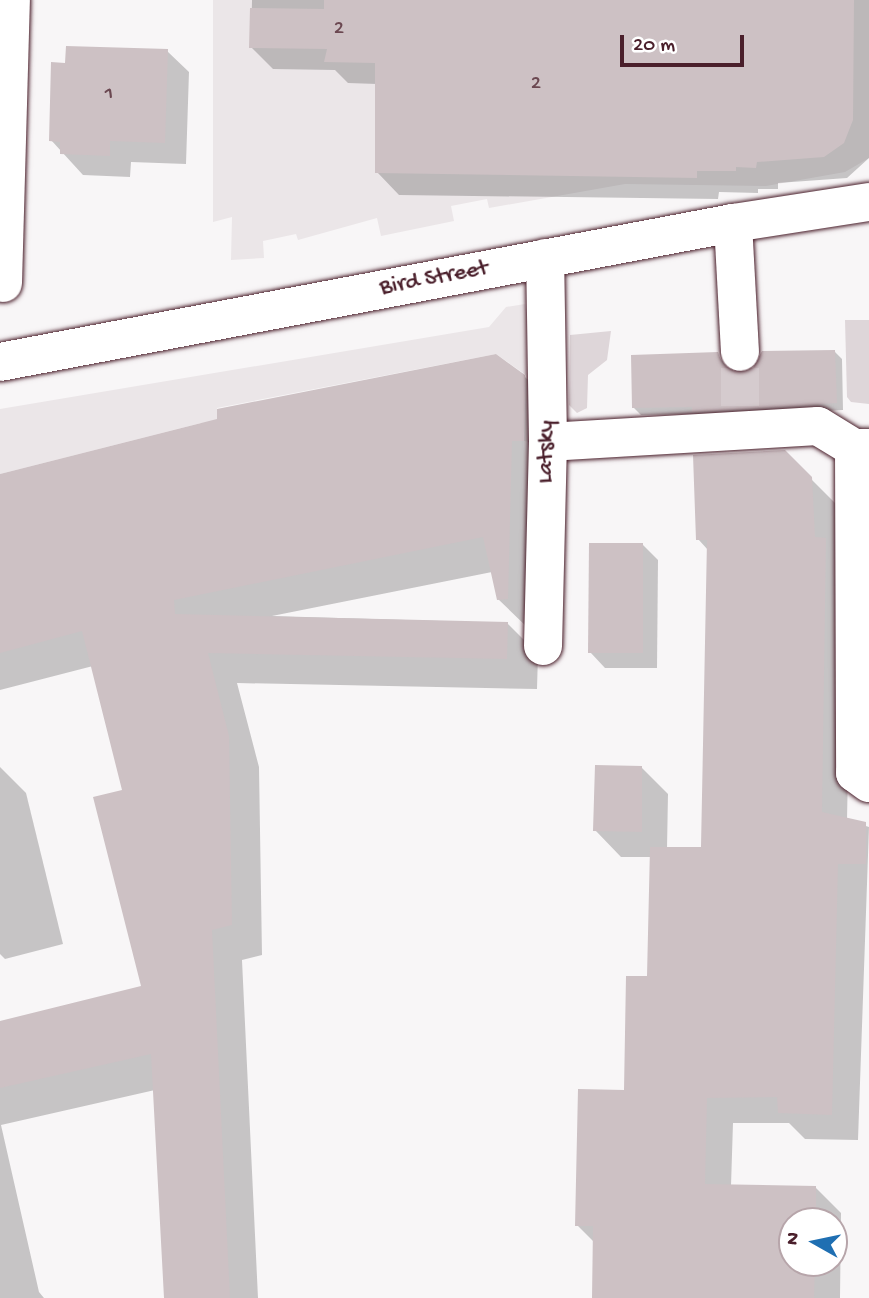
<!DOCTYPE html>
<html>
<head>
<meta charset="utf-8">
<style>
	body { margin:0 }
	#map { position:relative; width:869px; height:1298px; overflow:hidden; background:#f8f6f7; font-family:"Gochi Hand",sans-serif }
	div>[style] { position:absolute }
	.built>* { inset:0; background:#ebe6e8 }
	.green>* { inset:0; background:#ded6d9 }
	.shadow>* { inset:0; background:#0003 }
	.building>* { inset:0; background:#cdc1c4 }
	.minor-tunnel>* { height:38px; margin-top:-19px; transform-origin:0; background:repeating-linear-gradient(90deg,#d5cbce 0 38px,transparent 0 57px) }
	.roads { filter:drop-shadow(0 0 2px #4a1f2b) drop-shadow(0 0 2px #4a1f2b) }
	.minor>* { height:38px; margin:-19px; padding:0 19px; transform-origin:19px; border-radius:19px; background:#fff }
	span { translate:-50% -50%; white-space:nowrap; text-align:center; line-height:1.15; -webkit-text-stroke:7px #fff; paint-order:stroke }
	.number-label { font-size:21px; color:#6b4851 }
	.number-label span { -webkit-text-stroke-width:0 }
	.street-label { font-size:24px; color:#4a1f2b }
	.north { position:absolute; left:778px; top:1207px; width:70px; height:70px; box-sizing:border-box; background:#fff; border:2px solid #b7a5aa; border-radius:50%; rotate:279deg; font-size:19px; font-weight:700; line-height:28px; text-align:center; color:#4a1f2b }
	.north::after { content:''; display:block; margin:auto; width:24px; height:32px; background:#1f6fb2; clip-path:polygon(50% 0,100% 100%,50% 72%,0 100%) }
	.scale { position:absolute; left:620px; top:35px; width:124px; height:32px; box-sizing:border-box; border:4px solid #4a1f2b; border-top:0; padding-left:9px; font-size:21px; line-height:24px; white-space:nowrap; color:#4a1f2b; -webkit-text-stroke:5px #fff; paint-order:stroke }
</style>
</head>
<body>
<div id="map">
	<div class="built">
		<i style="clip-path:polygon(213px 0,869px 0,869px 158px,845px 172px,766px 186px,625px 184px,489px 208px,487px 199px,451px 206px,454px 221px,381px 236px,377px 218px,298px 240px,296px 234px,263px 241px,264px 258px,231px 260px,232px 217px,213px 222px)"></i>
		<i style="clip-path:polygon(525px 304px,531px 334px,530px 442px,524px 441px,526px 375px,496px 354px,217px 408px,218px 437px,201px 423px,0 474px,0 409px,489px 327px,506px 307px)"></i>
	</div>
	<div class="green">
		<i style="clip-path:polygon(845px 320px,869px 320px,869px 404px,851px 402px,847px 397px)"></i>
		<i style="clip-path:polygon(611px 331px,607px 360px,588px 375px,587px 408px,577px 413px,569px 405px,570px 335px)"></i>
	</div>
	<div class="shadow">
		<i style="clip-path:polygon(252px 0,869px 0,869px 158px,847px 178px,778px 183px,778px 189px,758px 189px,758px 193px,719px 192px,718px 199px,399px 195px,377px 172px,377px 84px,348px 83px,335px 70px,273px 69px,251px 47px)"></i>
		<i style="clip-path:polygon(167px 51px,189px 72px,186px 164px,131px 162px,130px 177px,83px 175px,51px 140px,67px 64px)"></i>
		<i style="clip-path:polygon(835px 352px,842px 359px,843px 410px,701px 418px,696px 414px,641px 415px,633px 407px,717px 354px,728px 369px,740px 376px)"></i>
		<i style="clip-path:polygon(524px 376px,555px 407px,529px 629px,498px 599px,492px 572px,272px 616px,507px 623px,538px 654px,537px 689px,237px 683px,259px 767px,262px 955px,242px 960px,258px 1298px,165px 1298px,155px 1090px,1px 1125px,39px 1292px,44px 1298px,0 1298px,0 1023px,143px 987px,124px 791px,93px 666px,0 690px,0 476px)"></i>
		<i style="clip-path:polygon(evenodd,784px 452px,837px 505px,852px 565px,847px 820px,869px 827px,858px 1140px,805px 1139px,789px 1123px,733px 1123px,731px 1186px,815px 1187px,841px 1213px,840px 1298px,594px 1298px,595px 1243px,577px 1225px,625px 1092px,649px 978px,652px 857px,621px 857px,595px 830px,641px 767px,668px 794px,667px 849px,702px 849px,708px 550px,698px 539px,784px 452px,792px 1221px,834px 1221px,834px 1263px,792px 1263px,792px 1221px)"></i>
		<i style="clip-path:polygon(643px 545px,658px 560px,657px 668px,605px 668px,590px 652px)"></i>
		<i style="clip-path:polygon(0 767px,26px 793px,63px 944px,5px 959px,0 954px)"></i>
	</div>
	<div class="building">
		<i style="clip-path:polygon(324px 0,854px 0,853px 120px,844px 143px,824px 157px,757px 162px,756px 168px,736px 167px,736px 171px,697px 171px,697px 178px,375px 173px,375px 63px,324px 62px,327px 49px,249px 48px,250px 8px,324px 9px)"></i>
		<i style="clip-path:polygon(66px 46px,168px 49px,165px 143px,110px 141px,110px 156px,60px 154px,60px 142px,49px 141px,51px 62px,65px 63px)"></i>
		<i style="clip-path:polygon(835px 350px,837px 403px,692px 412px,692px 407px,632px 408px,631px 355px,718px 352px,722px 364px,740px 374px,752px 370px,762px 351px)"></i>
		<i style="clip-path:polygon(496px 354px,525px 375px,524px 441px,512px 441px,508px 599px,497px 600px,483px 537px,174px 600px,175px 614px,508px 622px,507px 659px,208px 653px,229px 736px,232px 925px,212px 930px,230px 1298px,164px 1298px,151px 1054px,0 1088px,0 1021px,141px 986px,93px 797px,122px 790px,82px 631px,0 653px,0 474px,217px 419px,217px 409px)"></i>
		<i style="clip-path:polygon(785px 450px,812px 477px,815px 537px,826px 538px,822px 812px,866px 822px,866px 864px,838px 864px,832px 1115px,778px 1113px,777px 1097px,707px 1098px,705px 1184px,816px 1186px,816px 1221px,792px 1221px,792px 1263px,815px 1263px,814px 1298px,592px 1298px,593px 1226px,575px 1226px,578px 1089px,624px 1090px,626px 976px,647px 976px,650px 847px,701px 847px,707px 540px,696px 540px,693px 455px)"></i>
		<i style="clip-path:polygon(589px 543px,643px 543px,643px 653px,588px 653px)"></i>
		<i style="clip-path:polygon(595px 765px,642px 766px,642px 832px,593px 831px)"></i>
	</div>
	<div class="minor-tunnel">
		<i style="left:740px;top:406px;width:54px;rotate:-90deg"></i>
	</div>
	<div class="roads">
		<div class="minor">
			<i style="left:733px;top:223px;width:129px;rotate:86.9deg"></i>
			<i style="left:3px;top:283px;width:283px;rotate:-88.4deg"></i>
			<i style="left:0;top:362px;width:746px;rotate:-10.74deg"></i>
			<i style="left:733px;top:223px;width:138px;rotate:-8.8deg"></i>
			<i style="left:548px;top:442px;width:270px;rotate:-3.4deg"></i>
			<i style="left:818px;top:426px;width:42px;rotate:31.4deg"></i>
			<i style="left:854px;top:448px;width:15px"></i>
			<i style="left:854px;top:448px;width:325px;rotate:89.8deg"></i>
			<i style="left:855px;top:773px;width:17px;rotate:36deg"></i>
			<i style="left:543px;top:646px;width:204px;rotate:-88.6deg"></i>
			<i style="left:548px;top:442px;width:184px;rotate:-90.9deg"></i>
		</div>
	</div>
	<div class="number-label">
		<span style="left:339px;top:30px">2</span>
		<span style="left:536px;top:85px">2</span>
		<span style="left:109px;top:95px">1</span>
	</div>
	<div class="street-label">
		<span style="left:434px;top:279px;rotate:-11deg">Bird Street</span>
		<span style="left:547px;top:452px;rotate:-89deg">Latsky</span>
	</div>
	<div class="north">N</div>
	<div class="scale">20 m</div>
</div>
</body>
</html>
